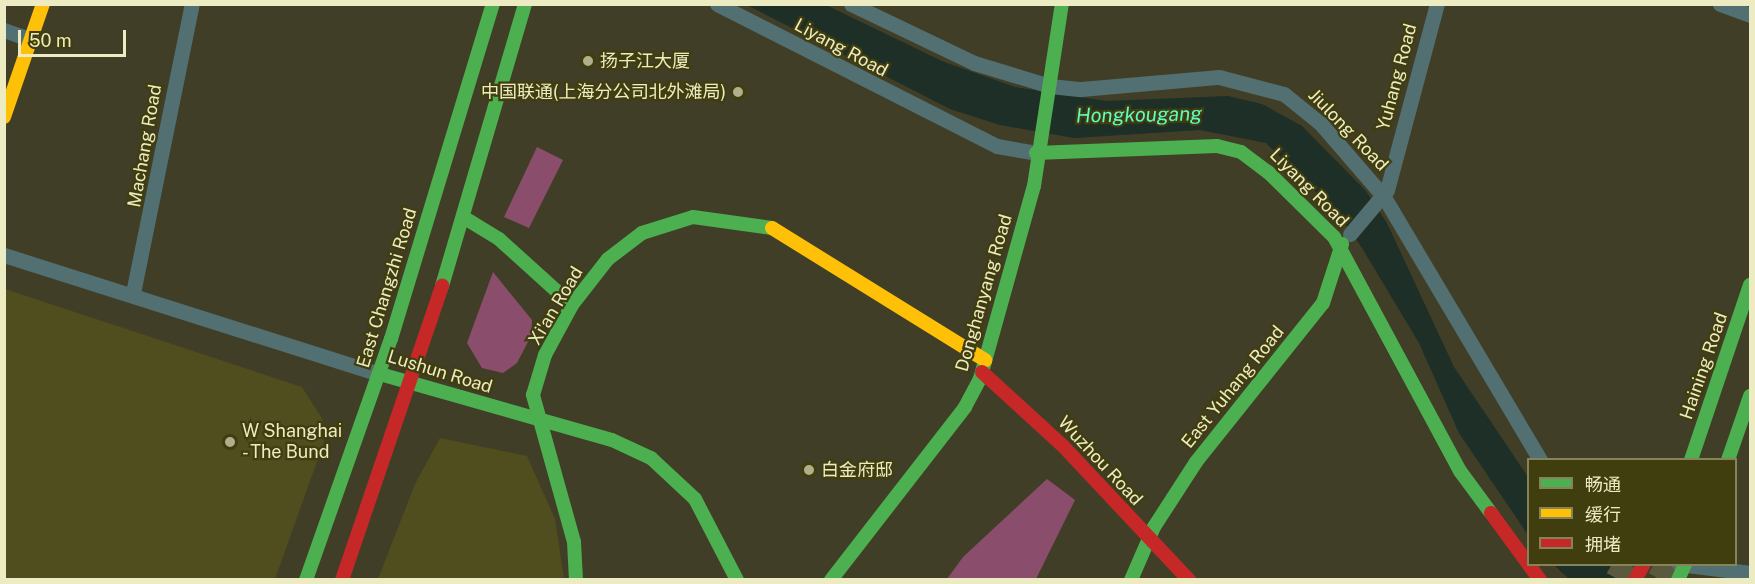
<!DOCTYPE html>
<html>
<head>
<meta charset="utf-8">
<style>
	body { margin:0 }
	#map { position:relative; width:1755px; height:584px; overflow:hidden; background:#403e26; font-family:"Public Sans","Noto Sans SC",sans-serif }
	div>[style] { position:absolute }
	.built>* { inset:0; background:#504e1e }
	.green>* { inset:0; background:#8a4e6c }
	.water>* { inset:0; background:#1d2f26 }
	.highway-tunnel>* { height:28px; margin-top:-14px; transform-origin:0; background:repeating-linear-gradient(90deg,#5a583d 0 28px,transparent 0 42px) }
	.street>* { height:15px; margin:-7.5px; padding:0 7.5px; transform-origin:7.5px; border-radius:7.5px; background:#526f71 }
	.fast>* { height:14px; margin:-7px; padding:0 7px; transform-origin:7px; border-radius:7px; background:#4caf50 }
	.slow>* { height:14px; margin:-7px; padding:0 7px; transform-origin:7px; border-radius:7px; background:#ffc107 }
	.jam>* { height:14px; margin:-7px; padding:0 7px; transform-origin:7px; border-radius:7px; background:#c62828 }
	.dots>* { width:16px; height:16px; translate:-50% -50%; box-sizing:border-box; border:3px solid #403d0f; border-radius:50% }
	span { translate:-50% -50%; white-space:nowrap; text-align:center; line-height:1.15; -webkit-text-stroke:4.5px #403d0f; paint-order:stroke }
	.street-label { font-size:18px; color:#ecebc2 }
	.poi-label { font-size:18px; color:#ecebc2 }
	.left { translate:0 -50%; text-align:left }
	.right { translate:-100% -50%; text-align:right }
	.water-label { font-size:20px; color:#5dfcc5; font-style:italic }
	.frame { position:absolute; inset:0; border:6px solid #ecebc2; pointer-events:none }
	.legend { position:absolute; left:1527px; top:458px; width:210px; height:108px; box-sizing:border-box; background:#403d0f; border:2px solid #858357; margin:0; padding:8px 10px; list-style:none; font-size:18px; color:#ecebc2 }
	.legend li { display:flex; align-items:center; gap:12px; height:30px }
	.legend b { width:30px; border:2px solid #858357 }
	.scale { position:absolute; left:18px; top:30px; width:108px; height:27px; box-sizing:border-box; border:3px solid #ecebc2; border-top:0; padding-left:8px; font-size:18px; line-height:21px; white-space:nowrap; color:#ecebc2; -webkit-text-stroke:4px #403d0f; paint-order:stroke }
</style>
</head>
<body>
<div id="map">
	<div class="built">
		<i style="clip-path:polygon(5px 289px,302px 387px,323px 420px,324px 442px,275px 579px,5px 579px)"></i>
		<i style="clip-path:polygon(440px 438px,527px 456px,555px 519px,564px 579px,378px 579px,415px 484px)"></i>
	</div>
	<div class="green">
		<i style="clip-path:polygon(537px 147px,563px 160px,529px 228px,504px 217px)"></i>
		<i style="clip-path:polygon(493px 272px,532px 320px,531px 336px,517px 363px,503px 373px,482px 368px,467px 343px)"></i>
		<i style="clip-path:polygon(1047px 479px,1075px 500px,1036px 579px,947px 579px,963px 557px)"></i>
	</div>
	<div class="water">
		<i style="clip-path:polygon(747px 5px,826px 5px,944px 62px,1015px 87px,1107px 101px,1228px 96px,1262px 104px,1302px 126px,1366px 191px,1387px 223px,1454px 367px,1528px 477px,1528px 535px,1459px 433px,1419px 343px,1362px 248px,1339px 215px,1266px 143px,1200px 130px,1074px 138px,1000px 125px,950px 109px)"></i>
		<i style="clip-path:polygon(1554px 565px,1617px 565px,1638px 579px,1569px 579px)"></i>
	</div>
	<div class="highway-tunnel">
		<i style="left:1619px;top:580px;width:18px;rotate:-61deg"></i>
		<i style="left:1661px;top:580px;width:18px;rotate:-61deg"></i>
	</div>
	<div class="street">
		<i style="left:717px;top:4px;width:314px;rotate:26.9deg"></i>
		<i style="left:997px;top:146px;width:40px;rotate:10deg"></i>
		<i style="left:851px;top:4px;width:136px;rotate:25.6deg"></i>
		<i style="left:974px;top:63px;width:79px;rotate:16.8deg"></i>
		<i style="left:1050px;top:86px;width:31px;rotate:6deg"></i>
		<i style="left:1081px;top:89px;width:139px;rotate:-5deg"></i>
		<i style="left:1219px;top:77px;width:67px;rotate:14.7deg"></i>
		<i style="left:1284px;top:94px;width:48px;rotate:39deg"></i>
		<i style="left:1321px;top:124px;width:96px;rotate:49.2deg"></i>
		<i style="left:1384px;top:197px;width:306px;rotate:59.3deg"></i>
		<i style="left:1720px;top:4px;width:32px;rotate:20deg"></i>
		<i style="left:4px;top:30px;width:29px;rotate:20deg"></i>
		<i style="left:1350px;top:234px;width:57px;rotate:-49.9deg"></i>
		<i style="left:1387px;top:190px;width:193px;rotate:-75deg"></i>
		<i style="left:4px;top:255px;width:394px;rotate:17.6deg"></i>
		<i style="left:133px;top:293px;width:295px;rotate:-78.5deg"></i>
		<i style="left:1679px;top:564px;width:72px;rotate:7.2deg"></i>
	</div>
	<div class="fast">
		<i style="left:1036px;top:153px;width:181px;rotate:-2.2deg"></i>
		<i style="left:1217px;top:146px;width:25px;rotate:14deg"></i>
		<i style="left:1241px;top:152px;width:34px;rotate:37deg"></i>
		<i style="left:1268px;top:172px;width:93px;rotate:44.6deg"></i>
		<i style="left:1334px;top:237px;width:266px;rotate:61.7deg"></i>
		<i style="left:1460px;top:471px;width:52px;rotate:53.6deg"></i>
		<i style="left:463px;top:217px;width:42px;rotate:31.4deg"></i>
		<i style="left:499px;top:239px;width:98px;rotate:42.1deg"></i>
		<i style="left:442px;top:286px;width:294px;rotate:-73.6deg"></i>
		<i style="left:380px;top:374px;width:241px;rotate:15.9deg"></i>
		<i style="left:612px;top:440px;width:43px;rotate:24.8deg"></i>
		<i style="left:651px;top:458px;width:60px;rotate:43deg"></i>
		<i style="left:695px;top:499px;width:91px;rotate:62.6deg"></i>
		<i style="left:1691px;top:460px;width:185px;rotate:-71.4deg"></i>
		<i style="left:1728px;top:460px;width:68px;rotate:-71deg"></i>
		<i style="left:306px;top:580px;width:256px;rotate:-70.6deg"></i>
		<i style="left:391px;top:339px;width:350px;rotate:-73.1deg"></i>
		<i style="left:576px;top:580px;width:38px;rotate:-93deg"></i>
		<i style="left:574px;top:542px;width:153px;rotate:-105.6deg"></i>
		<i style="left:533px;top:395px;width:42px;rotate:-73.3deg"></i>
		<i style="left:545px;top:355px;width:57px;rotate:-61.6deg"></i>
		<i style="left:572px;top:305px;width:58px;rotate:-52deg"></i>
		<i style="left:608px;top:259px;width:43px;rotate:-37.4deg"></i>
		<i style="left:642px;top:233px;width:53px;rotate:-17.4deg"></i>
		<i style="left:693px;top:217px;width:80px;rotate:7.9deg"></i>
		<i style="left:831px;top:580px;width:219px;rotate:-52.2deg"></i>
		<i style="left:965px;top:407px;width:32px;rotate:-62deg"></i>
		<i style="left:980px;top:379px;width:200px;rotate:-74.4deg"></i>
		<i style="left:1034px;top:186px;width:184px;rotate:-81.3deg"></i>
		<i style="left:1131px;top:580px;width:58px;rotate:-66.5deg"></i>
		<i style="left:1154px;top:527px;width:77px;rotate:-57.1deg"></i>
		<i style="left:1196px;top:462px;width:203px;rotate:-51.4deg"></i>
		<i style="left:1323px;top:303px;width:62px;rotate:-72.1deg"></i>
		<i style="left:1678px;top:580px;width:17px;rotate:-66deg"></i>
	</div>
	<div class="slow">
		<i style="left:4px;top:117px;width:120px;rotate:-71deg"></i>
		<i style="left:772px;top:228px;width:251px;rotate:31.8deg"></i>
	</div>
	<div class="jam">
		<i style="left:982px;top:372px;width:111px;rotate:42.4deg"></i>
		<i style="left:1064px;top:447px;width:183px;rotate:46.8deg"></i>
		<i style="left:1491px;top:513px;width:83px;rotate:53.8deg"></i>
		<i style="left:342px;top:580px;width:311px;rotate:-71.2deg"></i>
		<i style="left:1635px;top:580px;width:18px;rotate:-61deg"></i>
	</div>
	<div class="dots">
		<i style="left:588px;top:61px;background:#b0ae8b"></i>
		<i style="left:738px;top:92px;background:#b0ae8b"></i>
		<i style="left:230px;top:442px;background:#b0ae8b"></i>
		<i style="left:809px;top:470px;background:#b0ae8b"></i>
	</div>
	<div class="street-label">
		<span style="left:841px;top:48px;rotate:28deg">Liyang Road</span>
		<span style="left:1397px;top:77px;rotate:-75deg">Yuhang Road</span>
		<span style="left:1348px;top:130px;rotate:46deg">Jiulong Road</span>
		<span style="left:145px;top:146px;rotate:-80deg">Machang Road</span>
		<span style="left:1309px;top:188px;rotate:45deg">Liyang Road</span>
		<span style="left:387px;top:288px;rotate:-73deg">East Changzhi Road</span>
		<span style="left:984px;top:293px;rotate:-74deg">Donghanyang Road</span>
		<span style="left:556px;top:306px;rotate:-59deg">Xi'an Road</span>
		<span style="left:1704px;top:366px;rotate:-71deg">Haining Road</span>
		<span style="left:440px;top:372px;rotate:17deg">Lushun Road</span>
		<span style="left:1233px;top:387px;rotate:-51deg">East Yuhang Road</span>
		<span style="left:1100px;top:461px;rotate:47deg">Wuzhou Road</span>
	</div>
	<div class="poi-label">
		<span class="left" style="left:600px;top:61px">扬子江大厦</span>
		<span class="right" style="left:726px;top:92px">中国联通(上海分公司北外滩局)</span>
		<span class="left" style="left:242px;top:442px">W Shanghai<br>- The Bund</span>
		<span class="left" style="left:821px;top:470px">白金府邸</span>
	</div>
	<div class="water-label">
		<span style="left:1139px;top:115px;rotate:-1deg">Hongkougang</span>
	</div>
	<div class="frame"></div>
	<ul class="legend">
	<li><b style="height:8px;background:#4caf50"></b>畅通</li>
	<li><b style="height:8px;background:#ffc107"></b>缓行</li>
	<li><b style="height:8px;background:#c62828"></b>拥堵</li>
	</ul>
	<div class="scale">50 m</div>
</div>
</body>
</html>
